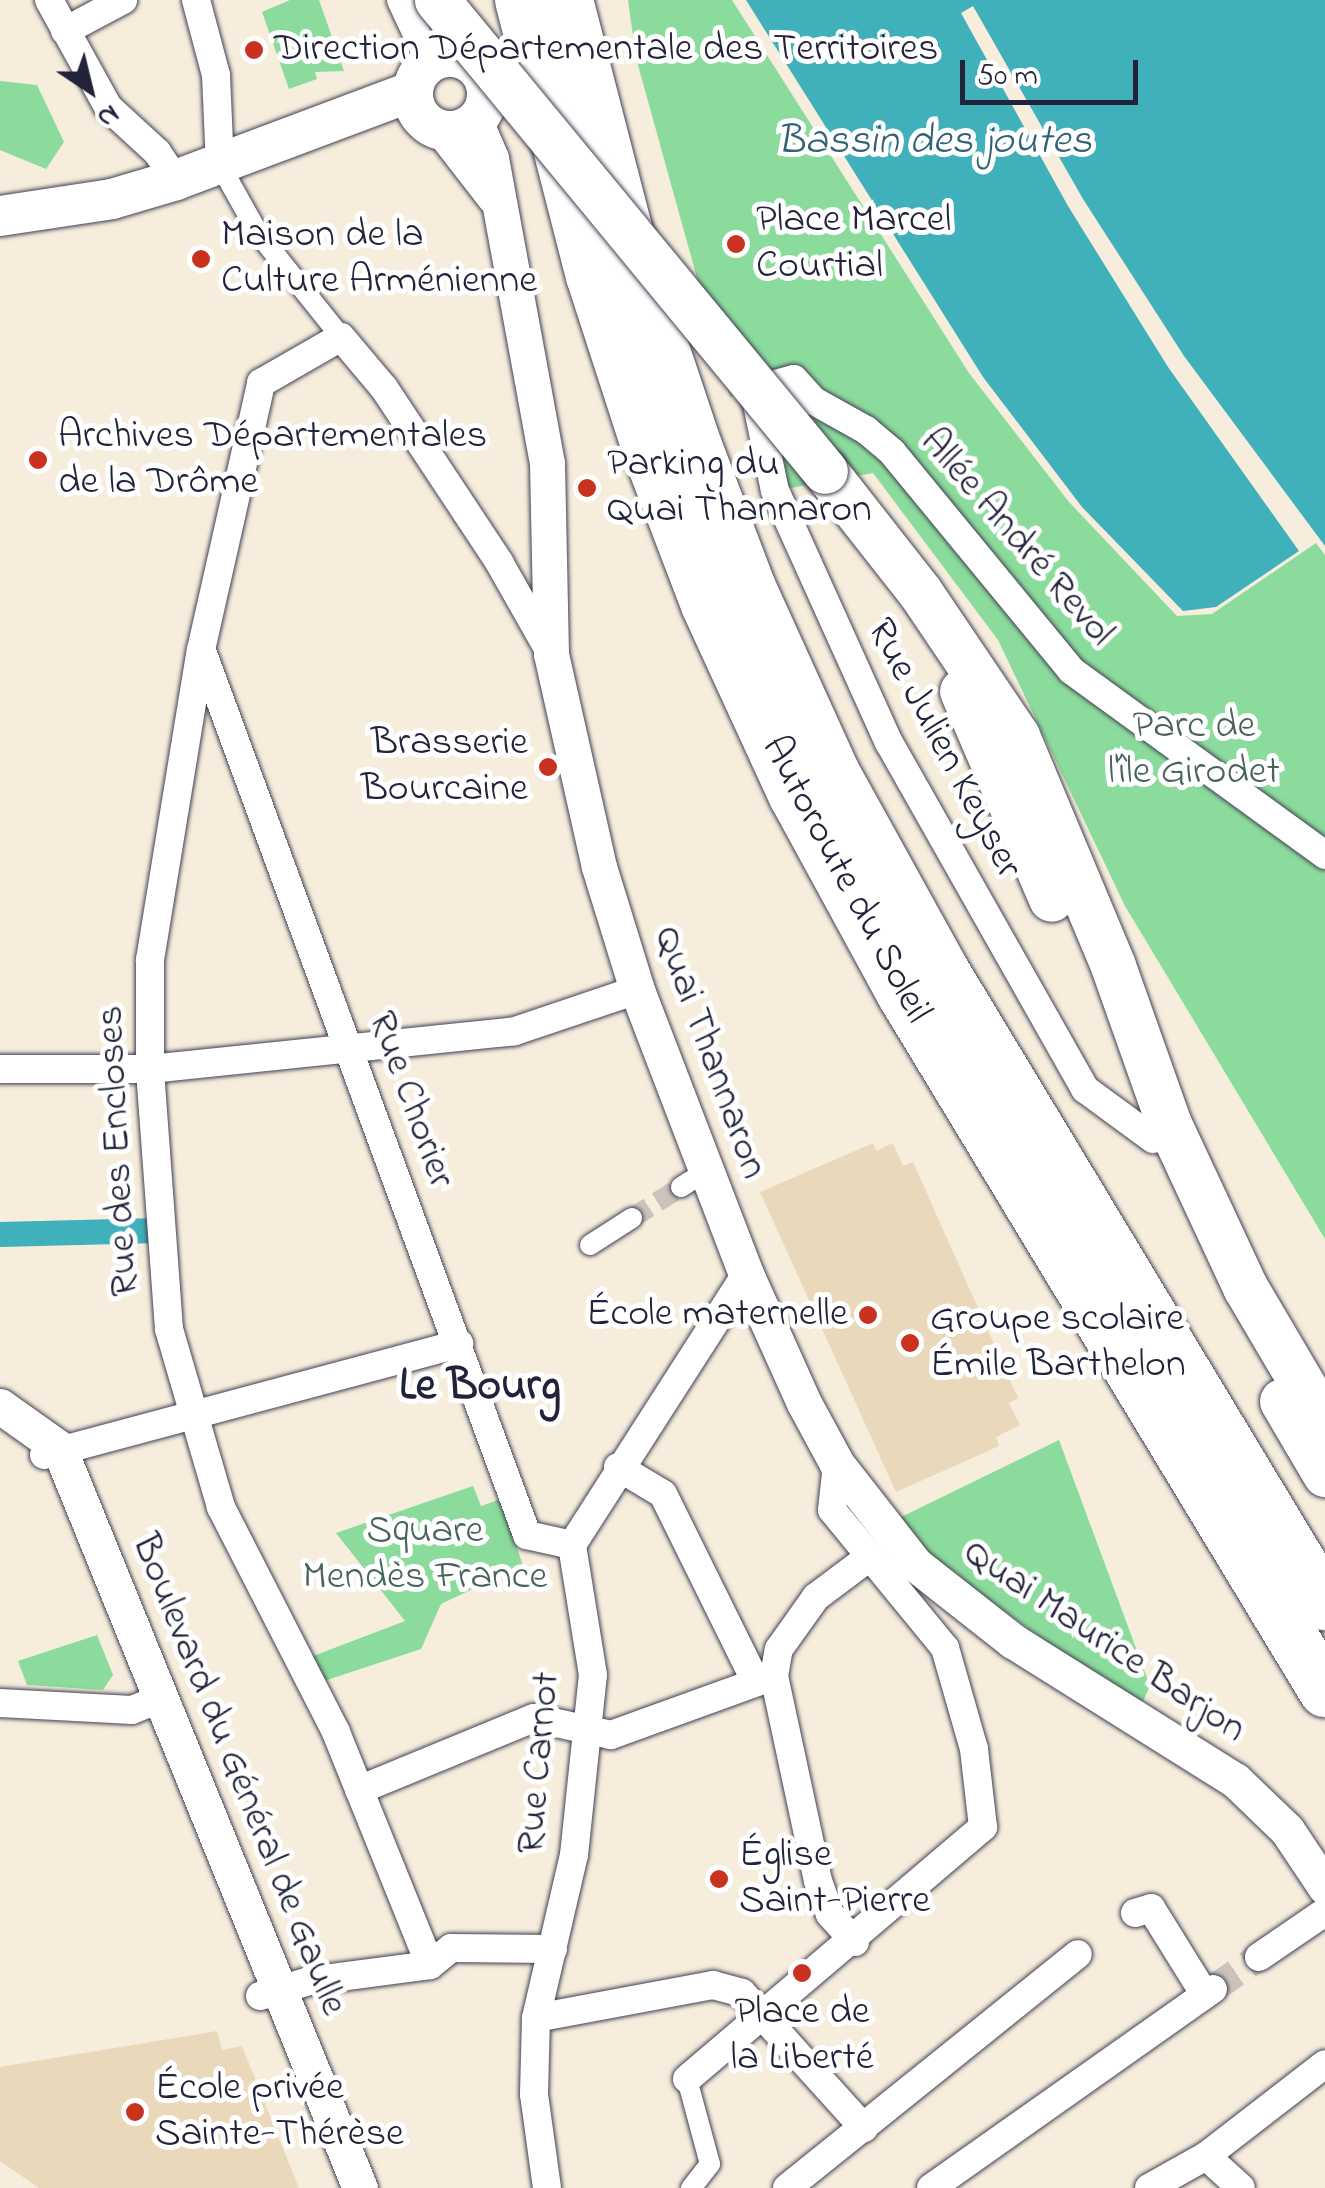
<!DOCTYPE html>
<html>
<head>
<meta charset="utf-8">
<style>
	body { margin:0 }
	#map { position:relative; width:1325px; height:2188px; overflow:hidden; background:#f6eddc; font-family:"Indie Flower",sans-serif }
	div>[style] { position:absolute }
	.built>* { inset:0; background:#ead8ba }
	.green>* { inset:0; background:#8bdc9c }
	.water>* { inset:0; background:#40b0ba }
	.canal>* { height:25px; margin:-12.5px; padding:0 12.5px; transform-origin:12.5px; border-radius:12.5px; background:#40b0ba }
	.pedestrian-tunnel>* { height:20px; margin-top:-10px; transform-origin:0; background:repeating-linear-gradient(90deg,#ccc4bc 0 20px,transparent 0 30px) }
	.minor-tunnel>* { height:28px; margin-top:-14px; transform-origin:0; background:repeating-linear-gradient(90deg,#ccc4bc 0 28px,transparent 0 42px) }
	.roads { filter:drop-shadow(0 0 2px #424053) drop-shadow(0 0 2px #424053) }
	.pedestrian>* { height:20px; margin:-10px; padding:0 10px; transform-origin:10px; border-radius:10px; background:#fff }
	.minor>* { height:28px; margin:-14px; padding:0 14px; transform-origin:14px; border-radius:14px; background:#fff }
	.tertiary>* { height:35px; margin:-17.5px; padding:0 17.5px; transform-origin:17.5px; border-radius:17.5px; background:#fff }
	.secondary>* { height:40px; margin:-20px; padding:0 20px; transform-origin:20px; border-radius:20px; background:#fff }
	.secondary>.ring { margin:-20px; padding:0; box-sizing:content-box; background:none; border:40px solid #fff; border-radius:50% }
	.primary>* { height:45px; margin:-22.5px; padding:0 22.5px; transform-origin:22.5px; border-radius:22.5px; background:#fff }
	.motorway>* { height:52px; margin:-26px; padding:0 26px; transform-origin:26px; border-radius:26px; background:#fff }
	.bridges { filter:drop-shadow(0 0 2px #424053) drop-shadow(0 0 2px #424053) }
	.primary-bridge>* { height:45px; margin:-22.5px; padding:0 22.5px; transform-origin:22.5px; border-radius:22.5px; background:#fff }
	.dots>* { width:28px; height:28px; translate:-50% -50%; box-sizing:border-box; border:5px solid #fff; border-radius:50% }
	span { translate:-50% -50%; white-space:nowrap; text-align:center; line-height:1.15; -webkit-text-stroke:10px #fff; paint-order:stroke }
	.poi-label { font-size:40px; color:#22223b }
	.left { translate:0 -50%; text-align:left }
	.right { translate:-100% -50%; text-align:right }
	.street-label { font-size:40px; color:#22223b }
	.park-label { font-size:40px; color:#47635d }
	.water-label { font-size:42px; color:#306274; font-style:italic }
	.quarter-label { font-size:45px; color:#22223b; font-weight:700 }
	.north { position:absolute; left:40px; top:40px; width:100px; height:100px; -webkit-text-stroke:8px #fff; paint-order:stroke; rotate:145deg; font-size:28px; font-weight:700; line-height:40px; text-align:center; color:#22223b }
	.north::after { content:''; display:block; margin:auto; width:35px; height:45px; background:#22223b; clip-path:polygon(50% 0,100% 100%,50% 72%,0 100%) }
	.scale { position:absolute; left:960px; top:60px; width:178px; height:45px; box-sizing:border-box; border:5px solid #22223b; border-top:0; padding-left:12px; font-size:30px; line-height:35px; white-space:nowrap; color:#22223b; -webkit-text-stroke:8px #fff; paint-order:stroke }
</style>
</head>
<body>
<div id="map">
	<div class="built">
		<i style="clip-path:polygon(873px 1143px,877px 1151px,893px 1143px,903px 1166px,913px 1162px,1018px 1398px,1009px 1403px,1020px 1425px,996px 1437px,999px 1446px,896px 1492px,760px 1192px)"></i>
		<i style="clip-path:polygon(217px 2031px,222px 2050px,242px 2046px,299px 2188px,39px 2188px,0 2161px,0 2067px)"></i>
	</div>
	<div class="green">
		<i style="clip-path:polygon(290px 0,319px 0,344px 71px,315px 72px,317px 79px,289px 89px,262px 12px)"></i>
		<i style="clip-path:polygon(628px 0,732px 0,969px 373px,1069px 502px,1177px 616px,1212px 614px,1316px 543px,1325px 555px,1325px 1239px,1125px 906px,998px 640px,873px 473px,775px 491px,753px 390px,730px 397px,636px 58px)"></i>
		<i style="clip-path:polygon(0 81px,37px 85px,64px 142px,46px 169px,0 150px)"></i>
		<i style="clip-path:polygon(1059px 1440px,1150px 1686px,1140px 1708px,942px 1567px,897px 1519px)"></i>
		<i style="clip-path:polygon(473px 1486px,481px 1506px,501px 1499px,525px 1572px,498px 1567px,496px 1578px,441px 1604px,421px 1649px,321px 1682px,308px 1658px,405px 1621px,336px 1533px)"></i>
		<i style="clip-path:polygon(97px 1635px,113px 1675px,103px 1690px,27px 1685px,18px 1661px)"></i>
	</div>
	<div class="water">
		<i style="clip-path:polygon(746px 0,1325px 0,1325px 546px,1184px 356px,1083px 199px,973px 6px,961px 13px,1068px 206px,1168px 367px,1299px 551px,1216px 607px,1183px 611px,1082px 507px,983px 377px)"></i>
	</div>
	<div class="canal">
		<i style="left:0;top:1234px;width:157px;rotate:-1.5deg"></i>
	</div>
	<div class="pedestrian-tunnel">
		<i style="left:632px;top:1218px;width:58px;rotate:-32.3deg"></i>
	</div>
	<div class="minor-tunnel">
		<i style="left:1213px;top:1989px;width:56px;rotate:-34.8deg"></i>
	</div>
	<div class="roads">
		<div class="pedestrian">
			<i style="left:220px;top:165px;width:78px;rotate:60.8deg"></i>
			<i style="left:258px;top:233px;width:133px;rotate:51.4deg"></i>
			<i style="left:681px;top:1187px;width:31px;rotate:-32deg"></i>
			<i style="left:590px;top:1245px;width:50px;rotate:-32.7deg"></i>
			<i style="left:687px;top:2079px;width:88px;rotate:74.9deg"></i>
			<i style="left:710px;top:2164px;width:31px;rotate:128deg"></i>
		</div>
		<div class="minor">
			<i style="left:49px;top:0;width:122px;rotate:61.1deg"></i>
			<i style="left:108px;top:107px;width:67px;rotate:42.6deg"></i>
			<i style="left:157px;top:152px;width:34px;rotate:56deg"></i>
			<i style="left:196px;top:0;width:78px;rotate:75.1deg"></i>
			<i style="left:216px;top:75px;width:90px;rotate:87.5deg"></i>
			<i style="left:401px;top:0;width:68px;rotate:64.9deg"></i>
			<i style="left:65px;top:31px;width:66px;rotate:-28.1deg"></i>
			<i style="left:202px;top:651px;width:942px;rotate:69.81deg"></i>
			<i style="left:527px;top:1535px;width:46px;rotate:12.5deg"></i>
			<i style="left:0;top:1069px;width:150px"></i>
			<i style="left:150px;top:1069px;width:367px;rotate:-5.9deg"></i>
			<i style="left:515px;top:1031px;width:129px;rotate:-18.6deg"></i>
			<i style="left:1153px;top:1139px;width:84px;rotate:-143.7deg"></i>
			<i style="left:1085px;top:1089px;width:398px;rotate:-119.5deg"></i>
			<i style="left:889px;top:743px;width:277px;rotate:-114.3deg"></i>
			<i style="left:775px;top:491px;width:103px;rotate:-101.7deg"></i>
			<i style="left:754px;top:390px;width:41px;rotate:-15.4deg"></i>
			<i style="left:794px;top:379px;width:30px;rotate:48deg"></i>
			<i style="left:814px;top:401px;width:60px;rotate:29.1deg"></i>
			<i style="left:866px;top:430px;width:34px;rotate:40deg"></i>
			<i style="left:892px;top:452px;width:283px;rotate:50.6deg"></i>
			<i style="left:1072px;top:671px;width:313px;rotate:36deg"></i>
			<i style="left:44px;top:1455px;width:430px;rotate:-15deg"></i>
			<i style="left:618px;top:1467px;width:52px;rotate:31deg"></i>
			<i style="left:663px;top:1494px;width:210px;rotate:63.7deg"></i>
			<i style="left:0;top:1703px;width:132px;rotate:3deg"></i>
			<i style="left:132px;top:1710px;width:31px;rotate:-22deg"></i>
			<i style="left:359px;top:1790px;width:189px;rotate:-22.4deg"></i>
			<i style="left:534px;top:1718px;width:79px;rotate:12.4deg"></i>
			<i style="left:611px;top:1735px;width:173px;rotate:-19.9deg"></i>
			<i style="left:1135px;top:1913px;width:17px;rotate:-17deg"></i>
			<i style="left:1151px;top:1908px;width:102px;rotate:58.2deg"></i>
			<i style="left:855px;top:1942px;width:38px;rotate:-132deg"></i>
			<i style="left:830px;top:1914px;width:35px;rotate:-110deg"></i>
			<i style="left:818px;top:1881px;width:210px;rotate:-102.1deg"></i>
			<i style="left:774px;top:1676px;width:27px;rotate:-80deg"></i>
			<i style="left:779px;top:1649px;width:64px;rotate:-54.6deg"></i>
			<i style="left:816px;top:1597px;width:65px;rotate:-36.9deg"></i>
			<i style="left:1259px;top:1957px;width:80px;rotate:-34.3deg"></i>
			<i style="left:430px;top:1965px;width:251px;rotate:-112deg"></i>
			<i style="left:336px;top:1732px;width:253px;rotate:-117.1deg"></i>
			<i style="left:221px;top:1507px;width:185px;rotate:-106.3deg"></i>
			<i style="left:169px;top:1329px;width:261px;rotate:-94.2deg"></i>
			<i style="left:150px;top:1069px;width:109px;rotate:-90deg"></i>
			<i style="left:150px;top:960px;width:314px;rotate:-80.7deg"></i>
			<i style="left:201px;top:650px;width:274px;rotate:-77.3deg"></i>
			<i style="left:261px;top:383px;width:92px;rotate:-29.9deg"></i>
			<i style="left:341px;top:337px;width:67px;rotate:49.9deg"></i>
			<i style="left:384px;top:388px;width:209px;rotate:56.5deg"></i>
			<i style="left:499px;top:562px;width:106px;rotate:60.5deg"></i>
			<i style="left:260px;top:1996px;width:51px;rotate:-17deg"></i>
			<i style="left:309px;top:1981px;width:122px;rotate:-7.5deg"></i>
			<i style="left:430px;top:1965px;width:27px;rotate:-39deg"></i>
			<i style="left:451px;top:1948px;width:102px;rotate:0.6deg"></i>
			<i style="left:536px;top:2018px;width:180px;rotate:-10.6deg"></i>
			<i style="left:713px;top:1985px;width:30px;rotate:15deg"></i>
			<i style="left:742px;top:1993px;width:182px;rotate:47.9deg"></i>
			<i style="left:687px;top:2079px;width:389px;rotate:-40.4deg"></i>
			<i style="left:983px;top:1827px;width:79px;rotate:-96.6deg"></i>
			<i style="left:974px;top:1749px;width:105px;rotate:-106deg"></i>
			<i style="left:945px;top:1648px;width:178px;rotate:-129.3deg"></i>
			<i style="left:832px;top:1510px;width:46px;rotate:-83.8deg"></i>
			<i style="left:1206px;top:2156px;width:47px;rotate:42.4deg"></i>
			<i style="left:547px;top:2188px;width:95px;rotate:-97.9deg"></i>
			<i style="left:534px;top:2094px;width:76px;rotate:-88.5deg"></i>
			<i style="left:536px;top:2018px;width:167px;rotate:-76.9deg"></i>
			<i style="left:574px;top:1855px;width:181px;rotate:-84deg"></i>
			<i style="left:593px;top:1675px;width:132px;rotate:-99.2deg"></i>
			<i style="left:572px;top:1545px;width:322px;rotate:-57.3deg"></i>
			<i style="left:787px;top:2188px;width:373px;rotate:-38.8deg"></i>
			<i style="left:931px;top:2188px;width:345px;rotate:-35.2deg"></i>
			<i style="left:1149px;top:2188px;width:65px;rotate:-29.3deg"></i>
			<i style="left:1206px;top:2156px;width:150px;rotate:-37.7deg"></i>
		</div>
		<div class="tertiary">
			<i style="left:475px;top:121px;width:40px;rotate:66.6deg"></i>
			<i style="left:491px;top:158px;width:310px;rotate:79.6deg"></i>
			<i style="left:547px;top:463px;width:191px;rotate:88.8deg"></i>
			<i style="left:551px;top:654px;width:218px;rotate:77.3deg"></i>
			<i style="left:599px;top:867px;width:129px;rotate:72.8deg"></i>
			<i style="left:637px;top:990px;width:304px;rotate:69deg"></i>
			<i style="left:746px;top:1274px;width:141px;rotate:65.8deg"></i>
			<i style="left:804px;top:1403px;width:69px;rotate:61.6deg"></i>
			<i style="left:837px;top:1464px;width:127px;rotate:52deg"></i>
			<i style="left:915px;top:1564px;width:125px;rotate:38.2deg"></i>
			<i style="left:1013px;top:1641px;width:262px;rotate:32.1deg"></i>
			<i style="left:1235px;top:1780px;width:72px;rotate:43.9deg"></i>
			<i style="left:1287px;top:1830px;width:69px;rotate:56.3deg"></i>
			<i style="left:443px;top:131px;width:83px;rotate:52.3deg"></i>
			<i style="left:0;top:1406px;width:72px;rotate:35.4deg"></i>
			<i style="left:59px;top:1448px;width:799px;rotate:67.87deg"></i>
		</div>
		<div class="secondary">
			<i class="ring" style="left:413px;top:57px;width:34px;height:34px"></i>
			<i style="left:0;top:216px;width:113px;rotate:-8.6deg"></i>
			<i style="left:112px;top:199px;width:67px;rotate:-16.5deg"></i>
			<i style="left:176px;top:180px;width:253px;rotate:-20.6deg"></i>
		</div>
		<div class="primary">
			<i style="left:825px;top:471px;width:154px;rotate:51.9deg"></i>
			<i style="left:920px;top:592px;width:174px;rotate:56deg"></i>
			<i style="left:1017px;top:736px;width:249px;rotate:67.3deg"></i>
			<i style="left:1113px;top:966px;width:168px;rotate:70.5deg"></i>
			<i style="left:1169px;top:1124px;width:180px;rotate:65deg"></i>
			<i style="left:1245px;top:1287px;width:158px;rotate:59.5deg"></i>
			<i style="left:962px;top:691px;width:226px;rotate:66.8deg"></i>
			<i style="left:1282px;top:1401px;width:85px;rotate:59.5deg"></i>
		</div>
		<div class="motorway">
			<i style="left:521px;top:0;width:285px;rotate:75.6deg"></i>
			<i style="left:592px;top:276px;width:191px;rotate:72deg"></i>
			<i style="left:651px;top:458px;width:157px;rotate:69.1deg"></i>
			<i style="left:707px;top:605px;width:210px;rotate:65.3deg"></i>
			<i style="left:795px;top:796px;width:226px;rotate:61.4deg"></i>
			<i style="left:903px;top:994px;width:815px;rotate:58.81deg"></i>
			<i style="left:567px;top:0;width:276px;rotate:75.5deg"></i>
			<i style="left:636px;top:267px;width:189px;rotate:71.5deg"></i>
			<i style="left:696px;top:446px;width:152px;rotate:69.2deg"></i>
			<i style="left:750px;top:588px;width:205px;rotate:65.6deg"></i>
			<i style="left:835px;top:775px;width:222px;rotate:61.1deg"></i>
			<i style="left:942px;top:969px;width:742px;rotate:58.9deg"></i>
		</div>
	</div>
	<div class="bridges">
		<div class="primary-bridge">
			<i style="left:437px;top:0;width:610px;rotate:50.52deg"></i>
		</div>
	</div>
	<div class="dots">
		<i style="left:254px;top:50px;background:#c8321e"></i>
		<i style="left:736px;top:244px;background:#c8321e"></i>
		<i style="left:201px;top:259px;background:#c8321e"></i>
		<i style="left:38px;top:460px;background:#c8321e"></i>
		<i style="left:587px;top:488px;background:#c8321e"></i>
		<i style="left:548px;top:767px;background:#c8321e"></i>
		<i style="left:868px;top:1315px;background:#c8321e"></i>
		<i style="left:910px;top:1343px;background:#c8321e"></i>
		<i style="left:719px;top:1879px;background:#c8321e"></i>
		<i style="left:802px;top:1973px;background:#c8321e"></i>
		<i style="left:135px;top:2112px;background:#c8321e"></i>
	</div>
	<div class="poi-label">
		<span class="left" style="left:274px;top:50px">Direction Départementale des Territoires</span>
		<span class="left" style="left:756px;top:244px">Place Marcel<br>Courtial</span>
		<span class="left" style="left:221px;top:259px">Maison de la<br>Culture Arménienne</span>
		<span class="left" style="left:58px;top:460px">Archives Départementales<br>de la Drôme</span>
		<span class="left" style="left:607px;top:488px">Parking du<br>Quai Thannaron</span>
		<span class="right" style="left:528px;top:767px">Brasserie<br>Bourcaine</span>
		<span class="right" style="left:848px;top:1315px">École maternelle</span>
		<span class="left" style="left:930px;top:1343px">Groupe scolaire<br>Émile Barthelon</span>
		<span class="left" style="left:739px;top:1879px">Église<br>Saint-Pierre</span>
		<span style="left:802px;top:2036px">Place de<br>la Liberté</span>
		<span class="left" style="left:155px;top:2112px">École privée<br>Sainte-Thérèse</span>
	</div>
	<div class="street-label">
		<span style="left:1016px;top:538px;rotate:49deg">Allée André Revol</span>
		<span style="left:943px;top:749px;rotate:62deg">Rue Julien Keyser</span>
		<span style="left:845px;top:880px;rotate:62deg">Autoroute du Soleil</span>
		<span style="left:709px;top:1053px;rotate:70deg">Quai Thannaron</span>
		<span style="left:410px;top:1100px;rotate:70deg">Rue Chorier</span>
		<span style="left:119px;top:1151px;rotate:-93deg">Rue des Encloses</span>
		<span style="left:1104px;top:1642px;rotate:34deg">Quai Maurice Barjon</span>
		<span style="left:540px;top:1763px;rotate:-85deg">Rue Carnot</span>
		<span style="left:238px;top:1775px;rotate:68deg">Boulevard du Général de Gaulle</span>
	</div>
	<div class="park-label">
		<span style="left:1194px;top:750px">Parc de<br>l'île Girodet</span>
		<span style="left:425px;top:1555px">Square<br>Mendès France</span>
	</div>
	<div class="water-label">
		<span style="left:934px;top:142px">Bassin des joutes</span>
	</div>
	<div class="quarter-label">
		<span style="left:480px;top:1388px">Le Bourg</span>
	</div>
	<div class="north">N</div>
	<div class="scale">50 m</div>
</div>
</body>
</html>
